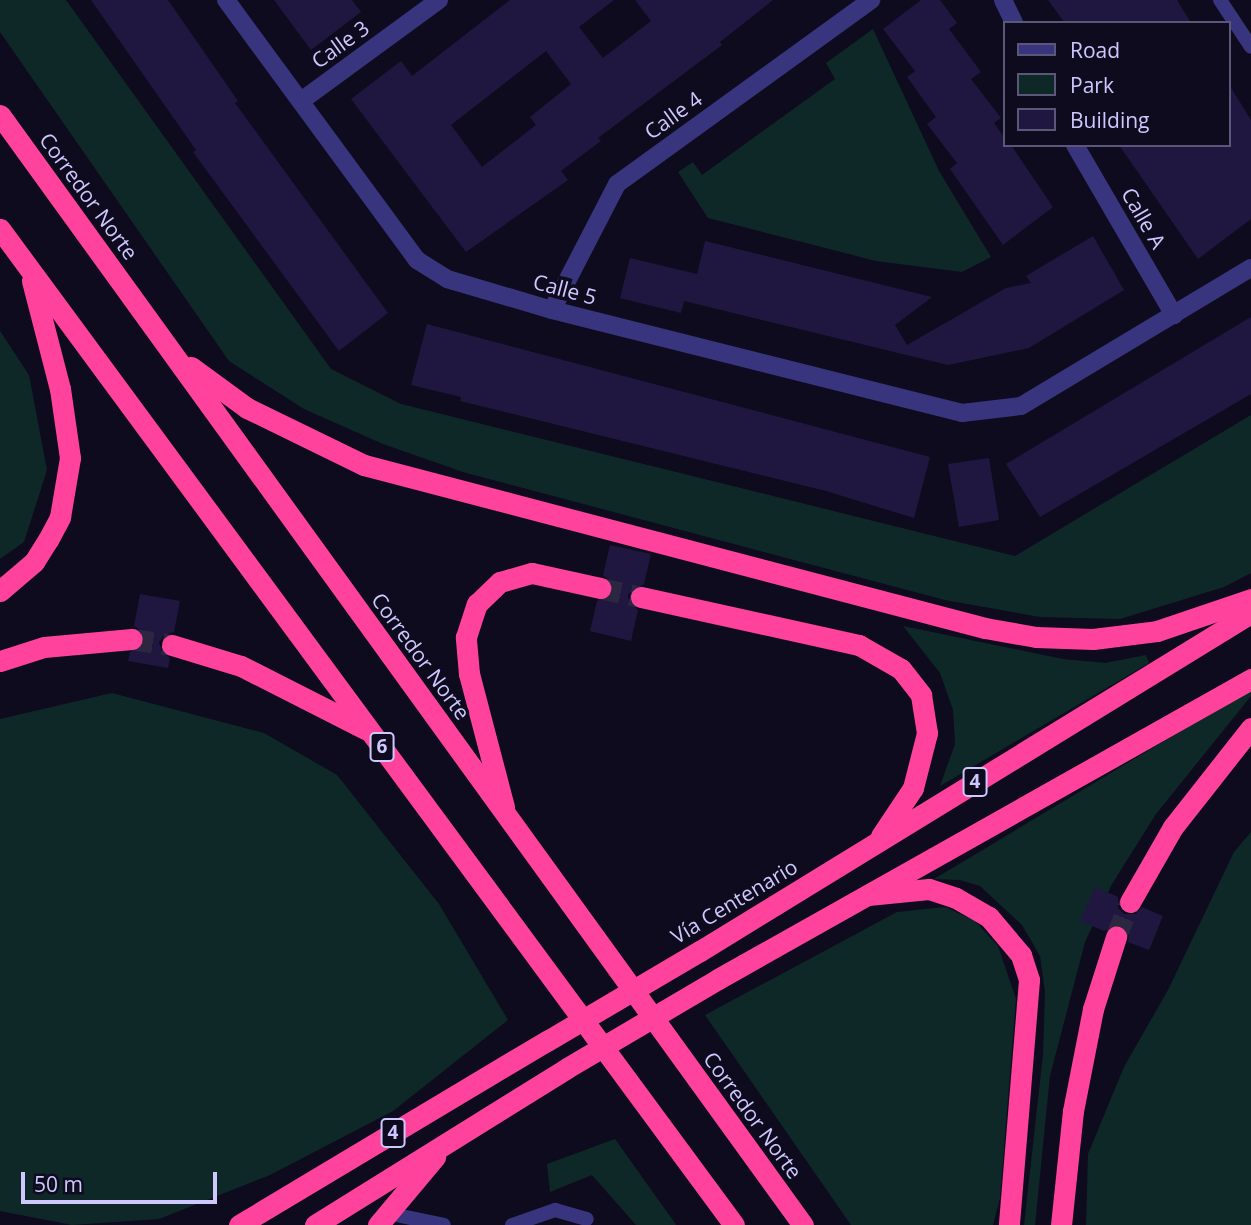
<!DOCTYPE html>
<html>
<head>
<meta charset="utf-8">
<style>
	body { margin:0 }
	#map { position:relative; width:1251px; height:1225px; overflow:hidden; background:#0f0b1e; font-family:"Open Sans",sans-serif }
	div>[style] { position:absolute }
	.green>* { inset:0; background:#0e2827 }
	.building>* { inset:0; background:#1f173f }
	.highway-tunnel>* { height:21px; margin-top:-10.5px; transform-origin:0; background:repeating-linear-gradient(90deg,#2c2740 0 21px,transparent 0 31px) }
	.lane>* { height:14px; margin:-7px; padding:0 7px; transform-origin:7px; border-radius:7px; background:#38357e }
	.street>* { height:18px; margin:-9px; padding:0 9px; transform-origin:9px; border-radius:9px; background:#38357e }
	.highway>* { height:21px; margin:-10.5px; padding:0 10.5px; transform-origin:10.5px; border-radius:10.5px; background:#ff439d }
	.highway-bridge>* { height:21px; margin:-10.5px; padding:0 10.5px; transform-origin:10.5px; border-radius:10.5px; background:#ff439d }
	span { translate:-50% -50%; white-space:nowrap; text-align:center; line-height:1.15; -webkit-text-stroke:7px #0f0b1e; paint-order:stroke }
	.shield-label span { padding:2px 5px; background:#0f0b1e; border:2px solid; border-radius:5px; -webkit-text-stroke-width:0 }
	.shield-label { font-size:19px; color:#cec8ff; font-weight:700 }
	.street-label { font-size:21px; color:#cec8ff }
	.legend { position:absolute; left:1003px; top:21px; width:228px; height:126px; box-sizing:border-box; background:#0f0b1e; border:2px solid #5b5778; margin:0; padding:9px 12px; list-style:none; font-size:21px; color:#cec8ff }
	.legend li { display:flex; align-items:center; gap:14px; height:35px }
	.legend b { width:35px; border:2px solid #5b5778 }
	.scale { position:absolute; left:21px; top:1172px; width:196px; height:32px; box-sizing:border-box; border:4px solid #cec8ff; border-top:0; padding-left:9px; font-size:21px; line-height:24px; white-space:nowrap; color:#cec8ff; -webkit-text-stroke:5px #0f0b1e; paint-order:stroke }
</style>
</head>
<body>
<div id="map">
	<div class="green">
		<i style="clip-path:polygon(0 0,66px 0,331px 369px,401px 404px,1015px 556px,1251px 415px,1251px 573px,1224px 587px,1120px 619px,1040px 617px,945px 600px,463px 472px,383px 444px,304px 409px,229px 361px,0 32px)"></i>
		<i style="clip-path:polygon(873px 29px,939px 171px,991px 257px,962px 272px,876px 261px,708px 218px,678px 172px,693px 162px,702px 175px,835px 79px,826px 63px)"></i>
		<i style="clip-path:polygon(0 331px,29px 375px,47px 470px,24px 542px,0 559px)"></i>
		<i style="clip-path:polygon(903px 626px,1063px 659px,1105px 663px,1146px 655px,1149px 663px,940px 786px,955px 744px,953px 710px,940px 673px)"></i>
		<i style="clip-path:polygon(1251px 689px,1251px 696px,1156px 814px,1112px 884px,1085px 942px,1050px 1076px,1035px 1225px,1024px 1225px,1043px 1055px,1045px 992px,1040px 956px,1022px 925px,980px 886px,960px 880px,934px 879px)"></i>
		<i style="clip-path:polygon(112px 693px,264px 733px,337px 775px,439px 904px,508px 1020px,393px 1111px,270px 1175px,159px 1219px,72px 1225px,0 1211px,0 719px)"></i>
		<i style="clip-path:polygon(1251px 832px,1251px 1225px,1086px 1225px,1088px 1154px,1124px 1067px,1168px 990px,1234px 852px)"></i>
		<i style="clip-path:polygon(945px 907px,975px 921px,998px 946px,1016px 999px,1000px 1198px,993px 1225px,851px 1225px,705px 1015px,897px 912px)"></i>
		<i style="clip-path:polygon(615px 1139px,672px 1219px,676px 1225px,636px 1225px,592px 1175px,550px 1192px,547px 1164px)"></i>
	</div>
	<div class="building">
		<i style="clip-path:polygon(91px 0,168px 0,238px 101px,235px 103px,388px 313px,339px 351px,193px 152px,196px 150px)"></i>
		<i style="clip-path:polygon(274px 0,352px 0,361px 12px,311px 50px)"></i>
		<i style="clip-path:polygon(evenodd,510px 0,614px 0,579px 27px,603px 58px,651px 21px,635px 0,773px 0,720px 42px,722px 45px,598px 138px,601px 141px,561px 171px,568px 180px,466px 252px,351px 99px,401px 61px,412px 76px,510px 0,546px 51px,571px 84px,530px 117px,536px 125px,482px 167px,451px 125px,546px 51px)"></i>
		<i style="clip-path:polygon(921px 0,940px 0,957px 23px,949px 29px,981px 72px,971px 79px,1001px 118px,994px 123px,1004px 137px,1004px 145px,1011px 145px,1053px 207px,1003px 245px,950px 169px,957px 163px,927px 124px,936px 117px,907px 77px,915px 71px,883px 29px)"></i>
		<i style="clip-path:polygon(1048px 0,1177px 0,1191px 23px,1065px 23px)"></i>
		<i style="clip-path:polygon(1228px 83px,1251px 120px,1251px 219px,1198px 259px,1119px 145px,1228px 145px)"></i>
		<i style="clip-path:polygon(1093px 236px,1124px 290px,1029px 348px,948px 365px,684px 301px,681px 313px,620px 298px,630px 258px,697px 274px,705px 241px,932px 297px,895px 325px,907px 345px,1006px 288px,1031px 283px,1026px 276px)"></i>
		<i style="clip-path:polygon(1251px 317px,1251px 394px,1040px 517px,1006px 464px)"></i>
		<i style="clip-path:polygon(427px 324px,930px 457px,914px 518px,826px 491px,460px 401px,461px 397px,411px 385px)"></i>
		<i style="clip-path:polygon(989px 458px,999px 520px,959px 527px,948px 464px)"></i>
		<i style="clip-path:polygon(610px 545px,651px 554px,644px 584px,628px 594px,629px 602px,638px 610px,631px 641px,590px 631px,597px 601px,613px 591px,612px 583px,603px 575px)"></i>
		<i style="clip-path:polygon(140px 594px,180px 601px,174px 632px,164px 635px,159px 642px,162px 653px,170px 658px,168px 668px,128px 661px,130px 652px,144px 644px,143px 632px,134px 626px)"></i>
		<i style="clip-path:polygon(1095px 887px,1118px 897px,1118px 908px,1124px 914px,1136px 914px,1142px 907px,1163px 916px,1149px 950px,1128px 942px,1129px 934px,1121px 925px,1104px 931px,1080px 921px)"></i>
	</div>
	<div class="highway-tunnel">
		<i style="left:600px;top:588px;width:42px;rotate:12.4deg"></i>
		<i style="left:132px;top:639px;width:40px;rotate:8.5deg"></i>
		<i style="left:1116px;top:937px;width:38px;rotate:-68deg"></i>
	</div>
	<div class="lane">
		<i style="left:1220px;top:0;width:56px;rotate:56.6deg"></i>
		<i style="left:387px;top:1213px;width:58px;rotate:11.9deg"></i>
		<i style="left:512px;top:1225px;width:46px;rotate:-19.2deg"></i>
		<i style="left:555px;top:1210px;width:33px;rotate:16deg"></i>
	</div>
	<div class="street">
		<i style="left:226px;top:0;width:323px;rotate:53.7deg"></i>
		<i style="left:417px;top:260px;width:36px;rotate:32deg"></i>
		<i style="left:447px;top:279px;width:109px;rotate:16.4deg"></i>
		<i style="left:552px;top:310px;width:423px;rotate:14.1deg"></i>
		<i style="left:962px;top:413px;width:59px;rotate:-6.8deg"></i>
		<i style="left:1021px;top:406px;width:268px;rotate:-31deg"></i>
		<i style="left:1003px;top:0;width:25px;rotate:64deg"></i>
		<i style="left:301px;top:101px;width:171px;rotate:-36.2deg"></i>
		<i style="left:1075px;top:145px;width:197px;rotate:59.8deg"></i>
		<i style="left:552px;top:310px;width:142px;rotate:-62.7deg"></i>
		<i style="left:617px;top:184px;width:314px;rotate:-35.9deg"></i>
	</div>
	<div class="highway">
		<i style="left:0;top:115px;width:1370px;rotate:54.12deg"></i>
		<i style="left:0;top:229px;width:1237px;rotate:53.61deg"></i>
		<i style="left:191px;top:367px;width:69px;rotate:36.2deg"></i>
		<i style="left:247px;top:408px;width:130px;rotate:26deg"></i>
		<i style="left:364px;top:465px;width:642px;rotate:14.71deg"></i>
		<i style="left:985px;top:628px;width:52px;rotate:10deg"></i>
		<i style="left:1036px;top:637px;width:57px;rotate:2deg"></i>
		<i style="left:1093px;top:639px;width:64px;rotate:-7.1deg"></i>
		<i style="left:1157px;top:631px;width:99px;rotate:-18.8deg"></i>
		<i style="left:0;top:591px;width:45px;rotate:-40.5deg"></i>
		<i style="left:34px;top:562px;width:26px;rotate:-58deg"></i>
		<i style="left:48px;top:540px;width:26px;rotate:-62deg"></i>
		<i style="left:60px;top:517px;width:60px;rotate:-80.4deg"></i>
		<i style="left:70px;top:458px;width:70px;rotate:-98.2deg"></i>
		<i style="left:60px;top:389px;width:112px;rotate:-104.5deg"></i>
		<i style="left:641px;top:597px;width:223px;rotate:12.4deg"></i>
		<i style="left:859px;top:645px;width:48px;rotate:29.7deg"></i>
		<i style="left:901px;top:669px;width:33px;rotate:52deg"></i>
		<i style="left:921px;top:695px;width:38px;rotate:81deg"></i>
		<i style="left:927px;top:733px;width:57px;rotate:104.3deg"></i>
		<i style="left:913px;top:788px;width:58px;rotate:123.7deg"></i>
		<i style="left:172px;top:645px;width:72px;rotate:16.9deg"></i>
		<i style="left:241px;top:666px;width:139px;rotate:26.9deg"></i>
		<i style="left:0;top:661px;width:46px;rotate:-17.7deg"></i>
		<i style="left:44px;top:647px;width:88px;rotate:-5.2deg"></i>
		<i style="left:504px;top:807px;width:138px;rotate:-104.7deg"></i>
		<i style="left:469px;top:674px;width:37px;rotate:-95deg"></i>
		<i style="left:466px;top:637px;width:35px;rotate:-72deg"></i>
		<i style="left:477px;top:604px;width:32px;rotate:-44deg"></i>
		<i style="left:500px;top:582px;width:33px;rotate:-16deg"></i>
		<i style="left:532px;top:573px;width:70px;rotate:12.4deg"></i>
		<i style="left:868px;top:895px;width:61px;rotate:-5.6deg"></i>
		<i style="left:929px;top:889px;width:28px;rotate:18deg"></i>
		<i style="left:956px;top:898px;width:38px;rotate:30deg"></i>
		<i style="left:989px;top:917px;width:50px;rotate:49.9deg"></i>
		<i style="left:1021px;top:955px;width:26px;rotate:72deg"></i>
		<i style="left:1029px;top:980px;width:246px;rotate:94.7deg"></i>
		<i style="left:1130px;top:902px;width:86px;rotate:-60.2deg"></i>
		<i style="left:1173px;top:827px;width:126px;rotate:-51.8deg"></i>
		<i style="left:700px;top:951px;width:646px;rotate:-31.53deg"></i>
		<i style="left:718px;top:979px;width:612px;rotate:-29.37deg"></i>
		<i style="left:239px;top:1225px;width:359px;rotate:-30.9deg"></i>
		<i style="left:315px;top:1225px;width:297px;rotate:-31.9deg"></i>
		<i style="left:378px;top:1225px;width:89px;rotate:-50deg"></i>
		<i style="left:1061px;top:1225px;width:115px;rotate:-84deg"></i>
		<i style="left:1073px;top:1111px;width:104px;rotate:-78.9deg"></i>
		<i style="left:1093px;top:1009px;width:76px;rotate:-72.3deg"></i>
	</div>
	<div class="highway-bridge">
		<i style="left:547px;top:1041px;width:178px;rotate:-30.5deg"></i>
		<i style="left:567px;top:1068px;width:175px;rotate:-30.5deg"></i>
	</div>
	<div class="shield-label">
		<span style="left:382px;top:747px">6</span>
		<span style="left:975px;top:782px">4</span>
		<span style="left:393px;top:1133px">4</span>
	</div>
	<div class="street-label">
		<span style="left:340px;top:44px;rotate:-36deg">Calle 3</span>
		<span style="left:673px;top:115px;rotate:-36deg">Calle 4</span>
		<span style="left:89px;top:196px;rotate:54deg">Corredor Norte</span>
		<span style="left:1144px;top:218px;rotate:60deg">Calle A</span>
		<span style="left:565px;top:289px;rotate:15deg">Calle 5</span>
		<span style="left:421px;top:656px;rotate:54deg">Corredor Norte</span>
		<span style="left:734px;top:901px;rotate:-31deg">Vía Centenario</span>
		<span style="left:753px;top:1115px;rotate:54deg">Corredor Norte</span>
	</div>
	<ul class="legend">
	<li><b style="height:9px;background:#38357e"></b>Road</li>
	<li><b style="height:19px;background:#0e2827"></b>Park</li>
	<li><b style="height:19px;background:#1f173f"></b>Building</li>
	</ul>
	<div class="scale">50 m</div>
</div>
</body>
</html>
